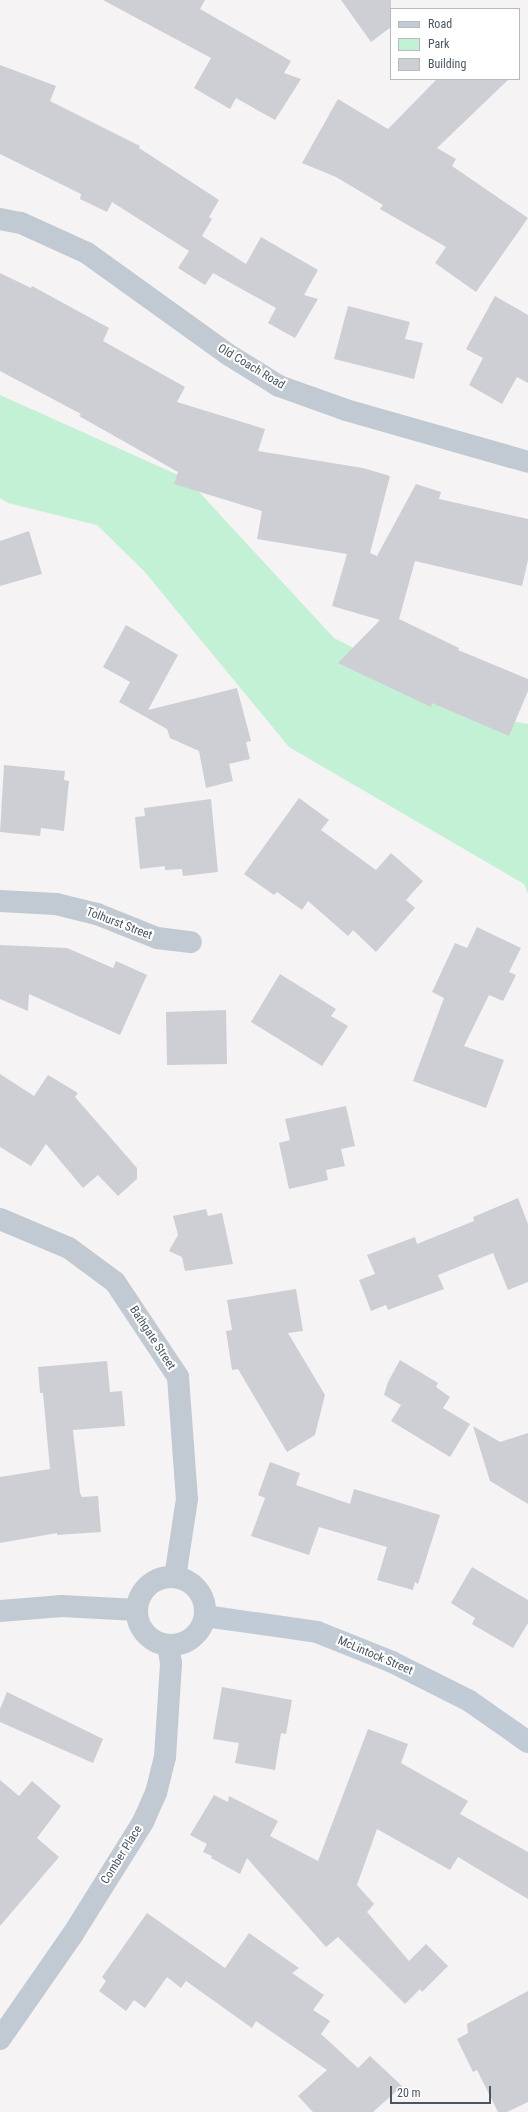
<!DOCTYPE html>
<html>
<head>
<meta charset="utf-8">
<style>
	body { margin:0 }
	#map { position:relative; width:528px; height:2112px; overflow:hidden; background:#f5f3f3; font-family:"Roboto Condensed",sans-serif }
	div>[style] { position:absolute }
	.green>* { inset:0; background:#c3f1d5 }
	.building>* { inset:0; background:#cdcfd5 }
	.street>* { height:22px; margin:-11px; padding:0 11px; transform-origin:11px; border-radius:11px; background:#c1cad2 }
	.street>.ring { margin:-11px; padding:0; box-sizing:content-box; background:none; border:22px solid #c1cad2; border-radius:50% }
	.secondary>* { height:22px; margin:-11px; padding:0 11px; transform-origin:11px; border-radius:11px; background:#c1cbd6 }
	span { translate:-50% -50%; white-space:nowrap; text-align:center; line-height:1.15; -webkit-text-stroke:4px #fff; paint-order:stroke }
	.street-label { font-size:12px; color:#4a5661 }
	.legend { position:absolute; left:390px; top:8px; width:130px; height:72px; box-sizing:border-box; background:#fff; border:1px solid #b7bbc0; margin:0; padding:5px 7px; list-style:none; font-size:12px; color:#4a5661 }
	.legend li { display:flex; align-items:center; gap:8px; height:20px }
	.legend b { width:20px; border:1px solid #b7bbc0 }
	.scale { position:absolute; left:390px; top:2086px; width:101px; height:18px; box-sizing:border-box; border:2px solid #4a5661; border-top:0; padding-left:5px; font-size:12px; line-height:14px; white-space:nowrap; color:#4a5661; -webkit-text-stroke:3px #fff; paint-order:stroke }
</style>
</head>
<body>
<div id="map">
	<div class="green">
		<i style="clip-path:polygon(0 395px,187px 479px,334px 638px,489px 717px,528px 724px,528px 894px,524px 884px,289px 747px,144px 571px,97px 525px,8px 503px,0 498px)"></i>
	</div>
	<div class="building">
		<i style="clip-path:polygon(103px 0,205px 0,200px 9px,291px 61px,284px 73px,301px 79px,275px 120px,236px 98px,230px 109px,194px 88px,211px 58px)"></i>
		<i style="clip-path:polygon(341px 0,391px 0,391px 27px,371px 42px)"></i>
		<i style="clip-path:polygon(0 65px,56px 86px,50px 101px,140px 146px,139px 148px,219px 200px,209px 217px,212px 219px,202px 236px,246px 264px,261px 237px,318px 270px,304px 295px,318px 299px,295px 338px,268px 323px,276px 308px,213px 273px,205px 285px,178px 268px,189px 251px,112px 202px,107px 212px,80px 199px,81px 194px,0 154px)"></i>
		<i style="clip-path:polygon(437px 79px,509px 79px,437px 148px,456px 159px,452px 166px,528px 218px,476px 292px,435px 263px,446px 247px,380px 209px,383px 205px,336px 177px,302px 163px,338px 99px,388px 129px)"></i>
		<i style="clip-path:polygon(0 273px,31px 288px,32px 286px,109px 328px,103px 341px,185px 387px,177px 402px,265px 429px,258px 451px,363px 468px,390px 476px,370px 553px,377px 556px,416px 484px,441px 492px,439px 499px,528px 519px,528px 560px,522px 586px,415px 561px,399px 619px,459px 648px,458px 650px,528px 679px,528px 691px,509px 736px,432px 703px,431px 707px,338px 663px,380px 620px,332px 606px,347px 554px,257px 539px,262px 511px,174px 484px,178px 472px,79px 416px,81px 414px,0 371px)"></i>
		<i style="clip-path:polygon(495px 296px,528px 315px,528px 383px,517px 377px,502px 404px,469px 385px,483px 358px,466px 349px)"></i>
		<i style="clip-path:polygon(348px 306px,410px 322px,405px 339px,423px 343px,414px 379px,334px 359px)"></i>
		<i style="clip-path:polygon(29px 531px,42px 574px,0 586px,0 541px)"></i>
		<i style="clip-path:polygon(126px 625px,178px 655px,148px 710px,237px 688px,251px 741px,246px 742px,250px 759px,229px 764px,233px 781px,206px 788px,199px 751px,170px 738px,167px 729px,119px 702px,130px 682px,103px 667px)"></i>
		<i style="clip-path:polygon(4px 765px,65px 771px,64px 780px,69px 781px,64px 831px,41px 828px,40px 836px,0 832px)"></i>
		<i style="clip-path:polygon(299px 798px,329px 820px,321px 830px,376px 870px,391px 853px,423px 881px,406px 900px,415px 908px,376px 952px,353px 930px,348px 936px,308px 901px,302px 910px,277px 892px,274px 895px,244px 874px)"></i>
		<i style="clip-path:polygon(211px 799px,218px 872px,183px 876px,182px 869px,165px 870px,165px 866px,140px 869px,135px 817px,145px 816px,144px 808px)"></i>
		<i style="clip-path:polygon(477px 927px,521px 948px,509px 972px,516px 975px,503px 1001px,489px 995px,464px 1046px,504px 1060px,486px 1108px,413px 1081px,444px 998px,432px 992px,455px 943px,467px 948px)"></i>
		<i style="clip-path:polygon(0 945px,67px 948px,113px 968px,116px 961px,147px 975px,120px 1035px,29px 994px,28px 1011px,0 999px)"></i>
		<i style="clip-path:polygon(280px 974px,336px 1009px,331px 1016px,348px 1026px,322px 1066px,251px 1022px)"></i>
		<i style="clip-path:polygon(226px 1010px,227px 1064px,167px 1065px,166px 1012px)"></i>
		<i style="clip-path:polygon(0 1074px,34px 1096px,48px 1075px,78px 1093px,75px 1097px,137px 1168px,137px 1179px,118px 1196px,98px 1175px,83px 1188px,46px 1144px,31px 1166px,0 1147px)"></i>
		<i style="clip-path:polygon(346px 1106px,355px 1146px,341px 1149px,345px 1166px,326px 1170px,328px 1180px,289px 1189px,279px 1143px,290px 1140px,285px 1119px)"></i>
		<i style="clip-path:polygon(518px 1198px,528px 1224px,528px 1282px,508px 1290px,493px 1253px,438px 1275px,444px 1289px,388px 1310px,386px 1305px,371px 1311px,359px 1280px,375px 1274px,367px 1255px,415px 1237px,417px 1244px,474px 1221px,473px 1217px)"></i>
		<i style="clip-path:polygon(206px 1209px,208px 1216px,222px 1213px,233px 1264px,185px 1271px,182px 1257px,169px 1251px,178px 1235px,173px 1216px)"></i>
		<i style="clip-path:polygon(296px 1289px,303px 1331px,288px 1333px,325px 1395px,315px 1435px,287px 1452px,238px 1369px,232px 1370px,226px 1331px,232px 1330px,227px 1300px)"></i>
		<i style="clip-path:polygon(400px 1360px,438px 1383px,436px 1387px,450px 1397px,443px 1408px,470px 1424px,450px 1457px,391px 1421px,401px 1405px,384px 1395px,388px 1382px)"></i>
		<i style="clip-path:polygon(107px 1361px,110px 1392px,122px 1391px,125px 1426px,73px 1430px,80px 1493px,82px 1497px,98px 1496px,101px 1532px,57px 1535px,57px 1533px,0 1543px,0 1477px,50px 1469px,43px 1393px,40px 1393px,38px 1367px)"></i>
		<i style="clip-path:polygon(473px 1426px,500px 1442px,528px 1433px,528px 1504px,490px 1481px)"></i>
		<i style="clip-path:polygon(270px 1462px,300px 1473px,296px 1485px,350px 1504px,354px 1489px,440px 1515px,418px 1584px,415px 1582px,413px 1590px,377px 1580px,387px 1547px,319px 1527px,309px 1555px,251px 1536px,265px 1498px,258px 1495px)"></i>
		<i style="clip-path:polygon(472px 1567px,528px 1600px,528px 1623px,513px 1648px,472px 1624px,475px 1618px,451px 1603px)"></i>
		<i style="clip-path:polygon(222px 1687px,292px 1700px,286px 1734px,281px 1733px,275px 1770px,235px 1763px,239px 1743px,213px 1739px)"></i>
		<i style="clip-path:polygon(7px 1692px,103px 1739px,93px 1763px,0 1722px,0 1709px)"></i>
		<i style="clip-path:polygon(368px 1729px,408px 1744px,401px 1763px,468px 1801px,460px 1814px,528px 1852px,528px 1899px,458px 1857px,450px 1870px,377px 1829px,357px 1885px,374px 1904px,367px 1912px,409px 1961px,426px 1944px,448px 1966px,422px 1992px,420px 1989px,405px 2004px,338px 1937px,326px 1947px,247px 1858px,240px 1874px,211px 1858px,212px 1856px,203px 1852px,207px 1844px,190px 1835px,214px 1795px,228px 1802px,229px 1796px,278px 1821px,270px 1836px,318px 1861px)"></i>
		<i style="clip-path:polygon(0 1780px,19px 1796px,32px 1781px,61px 1806px,37px 1838px,59px 1857px,0 1926px)"></i>
		<i style="clip-path:polygon(147px 1913px,225px 1968px,249px 1933px,299px 1968px,292px 1973px,324px 1995px,313px 2010px,330px 2021px,321px 2034px,358px 2068px,370px 2056px,402px 2086px,373px 2112px,313px 2112px,298px 2096px,327px 2070px,256px 2021px,252px 2028px,186px 1981px,181px 1988px,167px 1977px,145px 2008px,134px 2000px,126px 2011px,99px 1991px,106px 1981px,102px 1977px)"></i>
		<i style="clip-path:polygon(528px 1991px,528px 2102px,507px 2112px,498px 2112px,477px 2070px,473px 2072px,457px 2039px,468px 2033px,467px 2024px)"></i>
	</div>
	<div class="street">
		<i style="left:0;top:219px;width:21px;rotate:11deg"></i>
		<i style="left:21px;top:223px;width:72px;rotate:24.4deg"></i>
		<i style="left:87px;top:253px;width:175px;rotate:35.7deg"></i>
		<i style="left:229px;top:355px;width:59px;rotate:31.8deg"></i>
		<i style="left:279px;top:386px;width:71px;rotate:19.7deg"></i>
		<i style="left:346px;top:410px;width:189px;rotate:15.9deg"></i>
		<i style="left:0;top:901px;width:56px;rotate:3.1deg"></i>
		<i style="left:56px;top:904px;width:42px;rotate:13.7deg"></i>
		<i style="left:97px;top:914px;width:65px;rotate:21.8deg"></i>
		<i style="left:157px;top:938px;width:34px;rotate:7deg"></i>
		<i style="left:0;top:1219px;width:75px;rotate:22.8deg"></i>
		<i style="left:69px;top:1248px;width:57px;rotate:36.5deg"></i>
		<i style="left:115px;top:1282px;width:114px;rotate:56.4deg"></i>
		<i style="left:178px;top:1377px;width:122px;rotate:85.8deg"></i>
		<i style="left:187px;top:1499px;width:79px;rotate:98.7deg"></i>
		<i class="ring" style="left:137px;top:1577px;width:46px;height:46px"></i>
		<i style="left:0;top:1611px;width:62px;rotate:-4.6deg"></i>
		<i style="left:62px;top:1606px;width:75px;rotate:3.1deg"></i>
		<i style="left:0;top:2039px;width:128px;rotate:-55.2deg"></i>
		<i style="left:73px;top:1934px;width:132px;rotate:-58deg"></i>
		<i style="left:143px;top:1822px;width:32px;rotate:-66deg"></i>
		<i style="left:156px;top:1793px;width:37px;rotate:-76deg"></i>
		<i style="left:165px;top:1757px;width:94px;rotate:-86.3deg"></i>
		<i style="left:171px;top:1663px;width:18px;rotate:-99deg"></i>
	</div>
	<div class="secondary">
		<i style="left:205px;top:1616px;width:113px;rotate:8.1deg"></i>
		<i style="left:317px;top:1632px;width:81px;rotate:21.8deg"></i>
		<i style="left:392px;top:1662px;width:85px;rotate:26.6deg"></i>
		<i style="left:468px;top:1700px;width:73px;rotate:35deg"></i>
	</div>
	<div class="street-label">
		<span style="left:251px;top:367px;rotate:31deg">Old Coach Road</span>
		<span style="left:119px;top:924px;rotate:21deg">Tolhurst Street</span>
		<span style="left:152px;top:1338px;rotate:57deg">Bathgate Street</span>
		<span style="left:375px;top:1656px;rotate:23deg">McLintock Street</span>
		<span style="left:122px;top:1855px;rotate:-58deg">Comber Place</span>
	</div>
	<ul class="legend">
	<li><b style="height:5px;background:#c1cbd6"></b>Road</li>
	<li><b style="height:11px;background:#c3f1d5"></b>Park</li>
	<li><b style="height:11px;background:#cdcfd5"></b>Building</li>
	</ul>
	<div class="scale">20 m</div>
</div>
</body>
</html>
